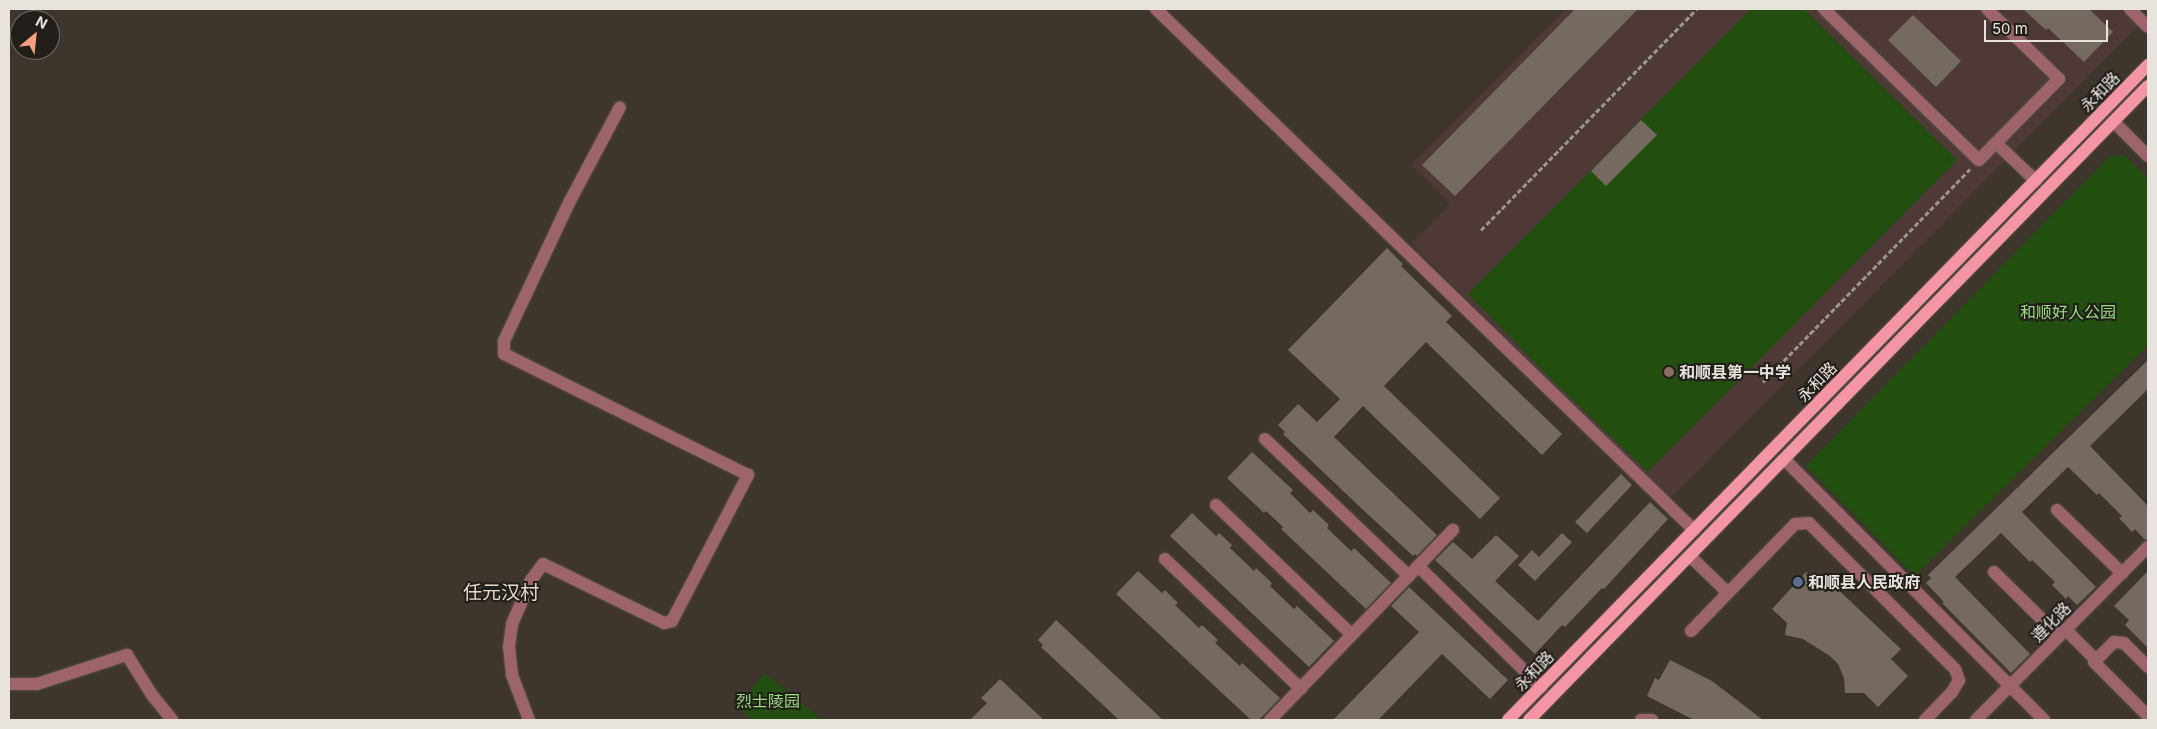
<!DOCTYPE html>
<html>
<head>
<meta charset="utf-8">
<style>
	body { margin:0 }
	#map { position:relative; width:2157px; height:729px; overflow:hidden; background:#3e352d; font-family:Inter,"Noto Sans SC",sans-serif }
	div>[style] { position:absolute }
	.education>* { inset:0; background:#4e3937 }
	.green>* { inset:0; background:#224f10 }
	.building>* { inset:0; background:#746a61 }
	.path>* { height:3px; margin-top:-1.5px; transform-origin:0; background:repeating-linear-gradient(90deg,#9c948e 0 5px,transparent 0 7.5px) }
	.roads { filter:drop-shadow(0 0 1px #595149) drop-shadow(0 0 1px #595149) }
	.minor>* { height:12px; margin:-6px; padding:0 6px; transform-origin:6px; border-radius:6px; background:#9d646b }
	.major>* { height:12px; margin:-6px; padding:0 6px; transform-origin:6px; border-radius:6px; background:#f395a2 }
	.dots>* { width:14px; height:14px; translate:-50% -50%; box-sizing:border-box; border:2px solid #221e1a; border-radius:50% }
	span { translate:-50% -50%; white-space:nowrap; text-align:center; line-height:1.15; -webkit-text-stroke:4px #221e1a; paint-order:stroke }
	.street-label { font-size:16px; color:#e9e3de }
	.park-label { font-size:16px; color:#98db83 }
	.poi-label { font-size:16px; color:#e9e3de; font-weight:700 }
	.left { translate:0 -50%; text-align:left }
	.quarter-label { font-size:19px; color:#e4d9cf }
	.frame { position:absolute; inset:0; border:10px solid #e9e3de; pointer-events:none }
	.north { position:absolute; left:10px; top:10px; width:50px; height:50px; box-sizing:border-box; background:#221e1a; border:1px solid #726d68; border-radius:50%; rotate:28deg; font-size:14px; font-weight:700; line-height:20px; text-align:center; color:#e9e3de }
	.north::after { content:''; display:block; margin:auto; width:18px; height:22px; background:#f39f82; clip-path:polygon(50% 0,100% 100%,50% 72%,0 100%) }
	.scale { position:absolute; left:1984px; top:20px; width:124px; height:22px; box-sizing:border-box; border:2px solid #e9e3de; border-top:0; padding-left:6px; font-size:15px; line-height:18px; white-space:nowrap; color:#e9e3de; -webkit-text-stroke:4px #221e1a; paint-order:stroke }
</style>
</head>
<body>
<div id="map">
	<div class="education">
		<i style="clip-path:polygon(1566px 9px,2120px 9px,2138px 26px,1670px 499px,1411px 244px,1450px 204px,1412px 165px)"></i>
	</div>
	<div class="green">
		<i style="clip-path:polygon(1751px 9px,1804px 9px,1957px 160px,1648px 472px,1557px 385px,1468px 294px)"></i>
		<i style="clip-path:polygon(2124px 155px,2148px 179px,2148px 345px,1915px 576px,1806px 466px,2110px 156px)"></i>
		<i style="clip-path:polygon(765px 673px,822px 720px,753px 720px,737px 707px)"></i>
	</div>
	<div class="building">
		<i style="clip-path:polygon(1575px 9px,1638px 9px,1455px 196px,1422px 165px)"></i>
		<i style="clip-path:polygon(2023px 9px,2089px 9px,2113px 32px,2084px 62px,2048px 28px,2046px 30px)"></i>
		<i style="clip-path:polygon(1913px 15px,1961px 61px,1936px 87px,1888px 40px)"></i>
		<i style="clip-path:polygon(1641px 120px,1657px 135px,1606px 186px,1591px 171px)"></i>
		<i style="clip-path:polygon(1387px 248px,1403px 264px,1401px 266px,1452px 316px,1446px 322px,1562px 434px,1542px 455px,1426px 342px,1384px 386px,1500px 498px,1480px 519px,1363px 406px,1334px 437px,1437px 535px,1417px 556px,1415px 554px,1413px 556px,1359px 506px,1283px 434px,1285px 432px,1278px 425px,1298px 404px,1317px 422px,1340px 399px,1288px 350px)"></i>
		<i style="clip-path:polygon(2148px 360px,2148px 389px,2090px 446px,2148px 506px,2148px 539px,2145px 540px,2135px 529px,2132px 532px,2119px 518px,2122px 516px,2099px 493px,2097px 495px,2068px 467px,2022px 512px,2096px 587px,2077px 605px,2068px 596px,2066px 599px,2052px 585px,2055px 582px,2032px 560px,2030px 562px,2001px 533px,1955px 577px,2030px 654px,2011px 673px,1942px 603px,1944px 602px,1926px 583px,1931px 578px,1928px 575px)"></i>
		<i style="clip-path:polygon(1252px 452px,1293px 490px,1290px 493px,1310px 513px,1313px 510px,1329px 525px,1327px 528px,1351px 551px,1354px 548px,1391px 583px,1366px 609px,1281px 529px,1283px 527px,1266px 511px,1264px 513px,1227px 478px)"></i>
		<i style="clip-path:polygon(1621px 474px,1632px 485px,1587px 533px,1575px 522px)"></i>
		<i style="clip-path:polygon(1650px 502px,1668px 519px,1604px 589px,1602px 588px,1565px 627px,1562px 625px,1535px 654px,1435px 560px,1453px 542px,1472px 559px,1496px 535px,1519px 556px,1495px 581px,1538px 621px)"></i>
		<i style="clip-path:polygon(1192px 513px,1216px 536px,1219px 533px,1232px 545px,1230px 548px,1254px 571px,1256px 568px,1272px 583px,1270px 586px,1294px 609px,1297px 606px,1334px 641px,1309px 667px,1170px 536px)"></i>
		<i style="clip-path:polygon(1562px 533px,1572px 542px,1535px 581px,1518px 565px,1532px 550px,1539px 557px)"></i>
		<i style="clip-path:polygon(1138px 571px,1162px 593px,1165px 590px,1178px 603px,1175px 605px,1199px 628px,1202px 625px,1218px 640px,1215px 643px,1240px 666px,1242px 663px,1280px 698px,1259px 720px,1251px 720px,1116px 594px)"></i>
		<i style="clip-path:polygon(2148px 571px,2148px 648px,2125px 625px,2129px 620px,2114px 606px)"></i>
		<i style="clip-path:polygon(1806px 572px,1823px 588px,1830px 582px,1901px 649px,1891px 659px,1908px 676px,1878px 707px,1864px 693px,1845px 693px,1844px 678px,1838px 664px,1830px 656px,1803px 639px,1785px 635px,1787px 623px,1772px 609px)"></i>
		<i style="clip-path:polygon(1409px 587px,1508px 680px,1490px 699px,1442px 654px,1378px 720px,1333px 720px,1419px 632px,1391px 606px)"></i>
		<i style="clip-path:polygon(1056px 620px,1163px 720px,1119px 720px,1041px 647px,1043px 645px,1038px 640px)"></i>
		<i style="clip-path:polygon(1670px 660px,1712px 681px,1763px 720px,1694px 720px,1647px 696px,1655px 678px,1659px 680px)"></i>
		<i style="clip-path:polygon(1000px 679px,1044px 720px,970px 720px,987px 703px,981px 698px)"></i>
	</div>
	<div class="path">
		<i style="left:1481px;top:230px;width:309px;rotate:-45.7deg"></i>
		<i style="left:1763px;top:382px;width:297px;rotate:-45.8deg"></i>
	</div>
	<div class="roads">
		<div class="minor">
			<i style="left:1156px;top:9px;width:749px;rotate:44.08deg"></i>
			<i style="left:1824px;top:9px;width:216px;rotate:44.3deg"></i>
			<i style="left:1979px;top:160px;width:114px;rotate:-45.4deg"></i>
			<i style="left:2059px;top:79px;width:100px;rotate:-135.8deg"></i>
			<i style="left:2130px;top:9px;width:25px;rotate:45deg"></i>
			<i style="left:2114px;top:122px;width:48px;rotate:45deg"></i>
			<i style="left:1996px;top:143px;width:55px;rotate:43.5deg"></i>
			<i style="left:1265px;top:439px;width:199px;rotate:43.6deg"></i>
			<i style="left:1785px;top:460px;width:367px;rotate:45.1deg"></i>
			<i style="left:1216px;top:505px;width:188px;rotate:43.7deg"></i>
			<i style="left:2057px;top:510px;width:91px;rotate:44.1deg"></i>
			<i style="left:1690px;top:556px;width:53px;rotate:44.2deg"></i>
			<i style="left:1165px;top:559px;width:188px;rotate:43.7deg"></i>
			<i style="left:1418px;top:566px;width:173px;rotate:44.5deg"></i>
			<i style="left:1994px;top:572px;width:91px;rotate:44.6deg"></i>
			<i style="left:2066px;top:630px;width:42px;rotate:45deg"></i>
			<i style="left:1691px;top:631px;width:149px;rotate:-45.8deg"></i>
			<i style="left:1795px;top:524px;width:14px;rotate:-4deg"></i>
			<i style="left:1809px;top:523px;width:206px;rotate:45deg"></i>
			<i style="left:1955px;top:669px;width:12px;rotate:70deg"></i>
			<i style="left:1959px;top:680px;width:14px;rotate:120deg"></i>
			<i style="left:1952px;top:692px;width:39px;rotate:134deg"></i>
			<i style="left:2148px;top:667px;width:34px;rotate:-135deg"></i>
			<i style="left:2124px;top:643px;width:10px;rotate:-174deg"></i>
			<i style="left:2114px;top:642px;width:28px;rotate:135deg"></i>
			<i style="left:2094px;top:662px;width:76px;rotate:45deg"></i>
			<i style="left:9px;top:684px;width:28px"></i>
			<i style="left:37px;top:684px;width:95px;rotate:-17.9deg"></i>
			<i style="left:127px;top:655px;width:47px;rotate:58deg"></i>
			<i style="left:152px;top:695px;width:32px;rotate:51deg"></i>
			<i style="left:529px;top:720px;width:48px;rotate:-110.7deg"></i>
			<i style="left:512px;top:675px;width:29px;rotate:-96deg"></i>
			<i style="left:509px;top:646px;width:22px;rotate:-82deg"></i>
			<i style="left:512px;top:624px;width:48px;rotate:-66.6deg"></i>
			<i style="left:531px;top:580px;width:20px;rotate:-53deg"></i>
			<i style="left:543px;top:564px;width:135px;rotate:26deg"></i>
			<i style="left:664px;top:623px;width:8px;rotate:-14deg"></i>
			<i style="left:672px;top:621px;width:165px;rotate:-62.5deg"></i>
			<i style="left:748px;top:475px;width:272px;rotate:-153.6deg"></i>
			<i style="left:504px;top:354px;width:13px;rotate:-90deg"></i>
			<i style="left:504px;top:341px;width:155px;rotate:-64.8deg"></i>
			<i style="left:570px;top:201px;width:106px;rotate:-62deg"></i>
			<i style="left:1270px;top:720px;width:264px;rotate:-46.1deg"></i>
			<i style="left:1641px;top:720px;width:11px"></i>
			<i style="left:1976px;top:720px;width:244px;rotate:-45.2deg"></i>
		</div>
		<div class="major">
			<i style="left:1508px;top:720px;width:916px;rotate:-45.66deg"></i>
			<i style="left:1529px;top:720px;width:886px;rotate:-45.69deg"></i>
		</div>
	</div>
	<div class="dots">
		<i style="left:1669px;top:372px;background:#8d6e63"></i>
		<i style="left:1798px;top:582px;background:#5c6f8a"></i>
	</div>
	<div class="street-label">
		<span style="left:2100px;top:92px;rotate:-46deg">永和路</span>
		<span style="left:1817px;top:382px;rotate:-46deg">永和路</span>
		<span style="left:2051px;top:622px;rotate:-45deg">遵化路</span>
		<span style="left:1534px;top:671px;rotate:-46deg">永和路</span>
	</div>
	<div class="park-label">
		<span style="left:2068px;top:312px">和顺好人公园</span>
		<span style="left:768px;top:701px">烈士陵园</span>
	</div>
	<div class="poi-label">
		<span class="left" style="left:1679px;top:372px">和顺县第一中学</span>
		<span class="left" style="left:1808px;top:582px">和顺县人民政府</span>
	</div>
	<div class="quarter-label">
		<span style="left:501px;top:593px">任元汉村</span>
	</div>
	<div class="frame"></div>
	<div class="north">N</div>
	<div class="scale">50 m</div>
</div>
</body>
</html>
